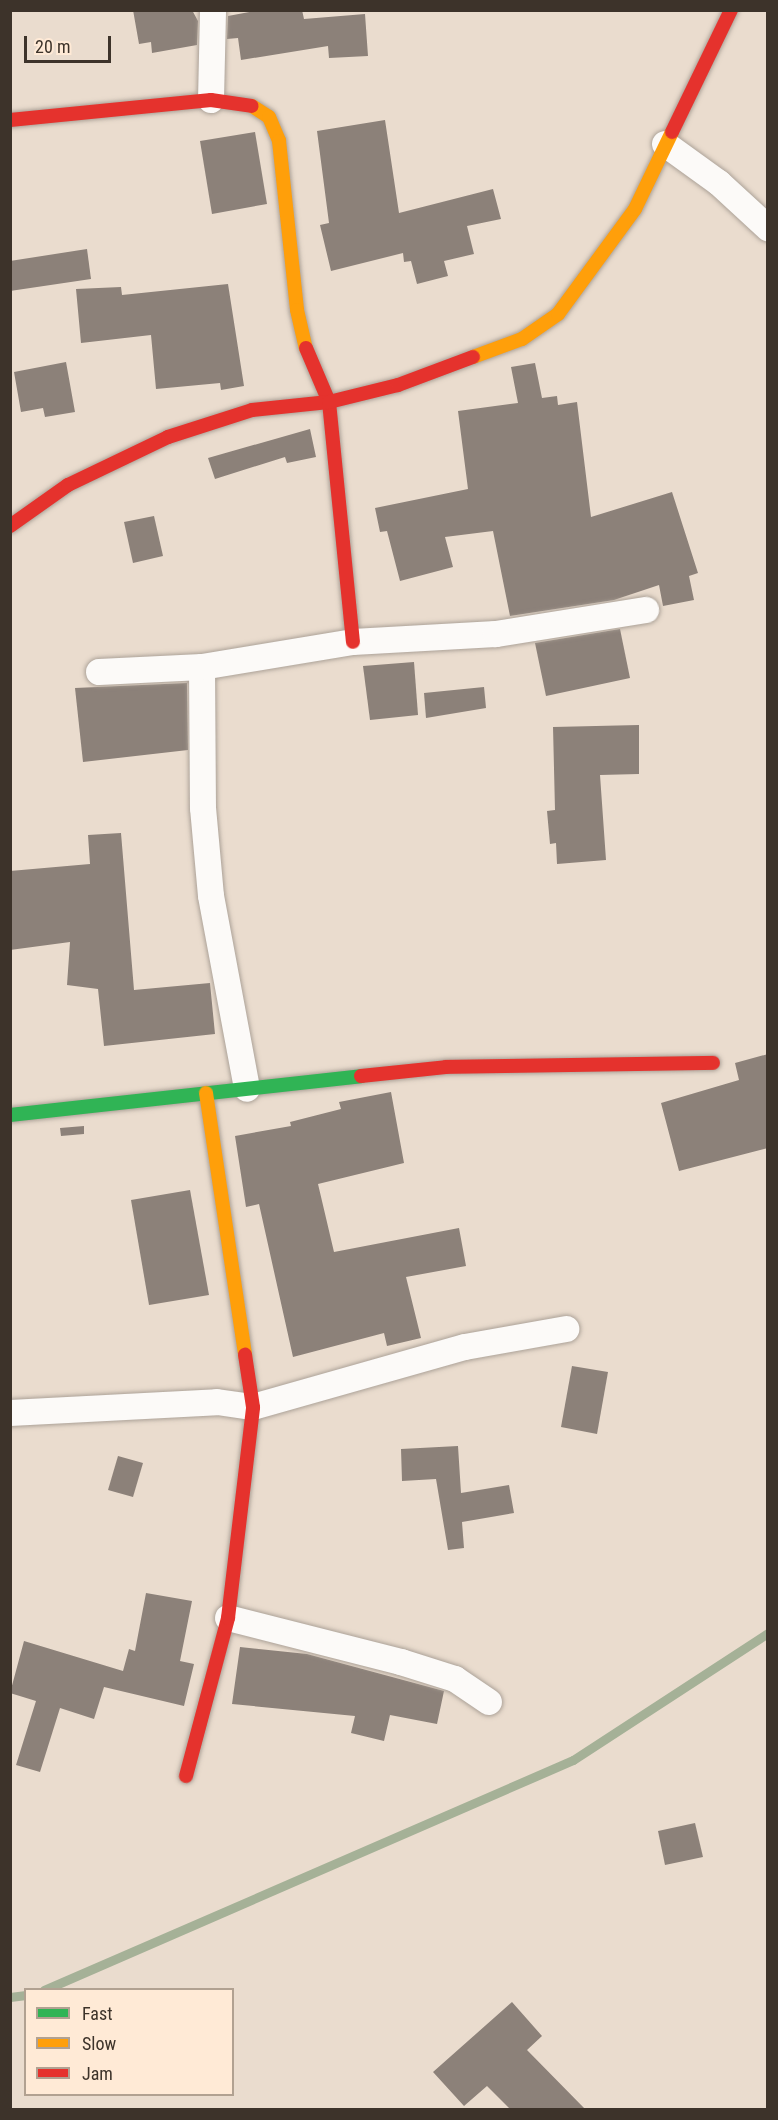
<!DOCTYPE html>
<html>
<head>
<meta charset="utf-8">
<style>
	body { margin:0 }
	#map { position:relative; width:778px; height:2120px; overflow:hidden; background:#eadcce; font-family:"Roboto Condensed",sans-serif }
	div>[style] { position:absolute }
	.stream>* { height:9px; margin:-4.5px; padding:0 4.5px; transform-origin:4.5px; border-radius:4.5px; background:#a5b197 }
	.building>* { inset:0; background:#8c8179 }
	.roads { filter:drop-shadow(0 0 2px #aca298) drop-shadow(0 0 2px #aca298) }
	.street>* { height:26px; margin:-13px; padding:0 13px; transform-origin:13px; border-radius:13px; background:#fcfaf8 }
	.fast>* { height:14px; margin:-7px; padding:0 7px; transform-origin:7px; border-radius:7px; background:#30b455 }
	.slow>* { height:14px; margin:-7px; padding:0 7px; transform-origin:7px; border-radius:7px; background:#ff9f0a }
	.jam>* { height:14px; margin:-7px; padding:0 7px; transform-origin:7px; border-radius:7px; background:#e5322d }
	span { translate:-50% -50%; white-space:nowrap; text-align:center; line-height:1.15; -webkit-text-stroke:6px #ffead6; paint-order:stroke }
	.frame { position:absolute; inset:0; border:12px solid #3d332a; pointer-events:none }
	.legend { position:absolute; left:24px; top:1988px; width:210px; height:108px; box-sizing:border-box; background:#ffead6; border:2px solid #b1a191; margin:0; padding:8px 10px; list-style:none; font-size:18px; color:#3d332a }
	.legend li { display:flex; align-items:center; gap:12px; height:30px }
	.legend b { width:30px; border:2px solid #b1a191 }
	.scale { position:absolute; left:24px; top:36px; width:87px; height:27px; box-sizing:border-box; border:3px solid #3d332a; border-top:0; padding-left:8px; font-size:18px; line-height:21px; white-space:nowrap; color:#3d332a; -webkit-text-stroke:4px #ffead6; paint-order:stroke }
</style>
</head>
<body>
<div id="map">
	<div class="stream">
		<i style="left:44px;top:1990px;width:577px;rotate:-23.5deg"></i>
		<i style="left:573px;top:1760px;width:233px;rotate:-33.1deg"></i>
		<i style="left:10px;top:1997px;width:16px;rotate:-7deg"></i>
	</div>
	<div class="building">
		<i style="clip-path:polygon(133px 10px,192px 10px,198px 21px,197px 45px,152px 53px,151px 42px,139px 44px)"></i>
		<i style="clip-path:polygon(260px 10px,302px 10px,304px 19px,365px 14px,368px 56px,329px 58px,328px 46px,241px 60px,238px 38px,227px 39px,228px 16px)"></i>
		<i style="clip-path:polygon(385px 120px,399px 213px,493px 189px,501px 219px,467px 226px,474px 254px,444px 261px,448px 276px,417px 284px,411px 261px,404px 262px,403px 253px,331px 271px,320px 225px,329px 223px,317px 131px)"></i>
		<i style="clip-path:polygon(255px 132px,267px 204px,212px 214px,200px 141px)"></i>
		<i style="clip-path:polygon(87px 249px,91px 279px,10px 291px,10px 261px)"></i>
		<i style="clip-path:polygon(228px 284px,244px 386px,221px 390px,220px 383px,156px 389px,151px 335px,81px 343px,76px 289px,121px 287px,122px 295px)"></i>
		<i style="clip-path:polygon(66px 362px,75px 412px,45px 417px,43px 408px,21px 412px,14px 372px)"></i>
		<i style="clip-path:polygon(535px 363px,542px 398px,557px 396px,558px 405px,577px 402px,591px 517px,672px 492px,698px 573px,689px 576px,694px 600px,663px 606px,659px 585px,614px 600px,510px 616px,493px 531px,445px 537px,453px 567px,400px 581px,387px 531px,380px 532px,375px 508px,468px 489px,458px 411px,518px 403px,511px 367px)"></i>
		<i style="clip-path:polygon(310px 429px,316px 457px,287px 463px,285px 457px,215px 479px,208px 458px)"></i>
		<i style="clip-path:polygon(154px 516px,163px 556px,133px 563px,124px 522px)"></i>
		<i style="clip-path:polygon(620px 629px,630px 678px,546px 696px,535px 643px)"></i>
		<i style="clip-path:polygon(414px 662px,418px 715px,370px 720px,363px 666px)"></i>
		<i style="clip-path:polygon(187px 683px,188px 750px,83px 762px,75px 688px)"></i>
		<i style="clip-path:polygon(484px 687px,486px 708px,426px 718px,424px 693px)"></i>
		<i style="clip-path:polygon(639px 725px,639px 774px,600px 775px,606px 860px,557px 864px,556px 843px,550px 844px,547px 811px,555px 810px,553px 727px)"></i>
		<i style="clip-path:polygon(121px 833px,134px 990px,210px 983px,215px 1034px,104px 1046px,98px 989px,67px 985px,70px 942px,10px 950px,10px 871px,90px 864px,88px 835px)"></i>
		<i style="clip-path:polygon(768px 1054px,768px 1148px,679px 1171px,661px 1103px,739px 1080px,735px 1063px)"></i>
		<i style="clip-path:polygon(391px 1092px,404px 1163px,318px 1184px,334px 1252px,459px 1228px,466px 1266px,406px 1277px,421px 1338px,387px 1346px,384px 1333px,293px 1357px,259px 1204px,246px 1207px,235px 1136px,291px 1126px,290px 1122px,341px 1109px,339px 1102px)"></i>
		<i style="clip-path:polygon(84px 1126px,84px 1134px,61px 1136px,60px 1128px)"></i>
		<i style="clip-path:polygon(190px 1190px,209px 1295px,149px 1305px,131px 1200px)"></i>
		<i style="clip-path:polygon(572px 1366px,608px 1372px,597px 1434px,561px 1427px)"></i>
		<i style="clip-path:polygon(458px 1446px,461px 1493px,509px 1485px,514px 1513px,462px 1522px,464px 1548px,448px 1550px,436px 1479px,402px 1481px,401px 1449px)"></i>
		<i style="clip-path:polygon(118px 1456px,143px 1463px,133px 1497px,108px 1490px)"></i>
		<i style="clip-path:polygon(146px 1593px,192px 1601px,180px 1661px,194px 1664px,184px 1706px,104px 1687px,94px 1719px,60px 1708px,40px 1772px,16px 1765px,36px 1701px,10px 1693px,24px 1641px,123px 1671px,129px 1649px,135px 1651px)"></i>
		<i style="clip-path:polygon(240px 1647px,307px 1654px,444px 1691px,437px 1724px,390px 1715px,384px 1741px,351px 1733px,355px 1716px,232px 1704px)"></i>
		<i style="clip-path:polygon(695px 1823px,703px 1857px,665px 1865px,658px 1831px)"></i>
		<i style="clip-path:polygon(512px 2002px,542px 2036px,527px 2050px,585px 2109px,510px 2109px,487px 2086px,464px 2106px,433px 2072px)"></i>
	</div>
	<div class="roads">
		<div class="street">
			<i style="left:211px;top:100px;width:90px;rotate:-88.7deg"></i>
			<i style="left:665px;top:144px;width:67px;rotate:35.8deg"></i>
			<i style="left:719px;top:183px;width:67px;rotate:42.6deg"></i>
			<i style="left:202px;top:667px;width:141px;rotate:89.6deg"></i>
			<i style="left:203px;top:808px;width:88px;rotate:84.8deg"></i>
			<i style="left:211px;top:896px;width:196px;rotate:79.4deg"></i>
			<i style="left:99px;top:672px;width:103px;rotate:-2.8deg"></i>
			<i style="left:202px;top:667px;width:153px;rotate:-9.4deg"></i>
			<i style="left:353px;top:642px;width:143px;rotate:-3.2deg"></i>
			<i style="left:496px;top:634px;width:152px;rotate:-9.1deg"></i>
			<i style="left:10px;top:1413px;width:207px;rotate:-3deg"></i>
			<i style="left:217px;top:1402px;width:36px;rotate:8deg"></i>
			<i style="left:253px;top:1407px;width:220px;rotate:-15.8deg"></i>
			<i style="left:465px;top:1347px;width:103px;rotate:-10.1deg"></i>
			<i style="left:228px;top:1618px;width:179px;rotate:14.3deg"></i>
			<i style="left:401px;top:1662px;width:57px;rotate:17.5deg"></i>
			<i style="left:455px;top:1679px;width:41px;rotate:34.1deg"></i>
		</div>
		<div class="fast">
			<i style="left:10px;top:1115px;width:353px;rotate:-6.3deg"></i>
		</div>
		<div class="slow">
			<i style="left:252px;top:106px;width:20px;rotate:33deg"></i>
			<i style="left:269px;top:117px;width:26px;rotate:67deg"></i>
			<i style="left:279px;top:141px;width:170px;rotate:83.9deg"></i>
			<i style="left:297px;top:310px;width:39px;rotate:77deg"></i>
			<i style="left:473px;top:357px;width:52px;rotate:-20.2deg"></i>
			<i style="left:522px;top:339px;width:44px;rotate:-34.8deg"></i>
			<i style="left:558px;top:314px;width:130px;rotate:-53.7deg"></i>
			<i style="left:635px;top:209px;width:85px;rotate:-64.3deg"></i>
			<i style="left:206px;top:1093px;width:265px;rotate:81.5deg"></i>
		</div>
		<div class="jam">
			<i style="left:10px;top:120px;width:202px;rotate:-5.7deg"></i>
			<i style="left:211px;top:100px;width:41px;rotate:8.3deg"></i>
			<i style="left:672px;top:132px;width:136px;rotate:-64.2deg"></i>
			<i style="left:306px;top:348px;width:59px;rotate:66.9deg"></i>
			<i style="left:329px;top:402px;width:241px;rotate:84.3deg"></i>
			<i style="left:10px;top:526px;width:71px;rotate:-35.3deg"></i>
			<i style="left:68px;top:485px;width:111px;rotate:-25.6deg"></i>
			<i style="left:168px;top:437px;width:88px;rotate:-17.8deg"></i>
			<i style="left:252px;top:410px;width:77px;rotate:-5.9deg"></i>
			<i style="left:329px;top:402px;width:71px;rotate:-13.8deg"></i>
			<i style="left:398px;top:385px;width:80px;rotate:-20.5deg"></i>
			<i style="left:361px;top:1076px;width:85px;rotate:-6deg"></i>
			<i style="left:446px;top:1067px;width:267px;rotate:-0.9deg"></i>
			<i style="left:186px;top:1776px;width:163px;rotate:-75.1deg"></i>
			<i style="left:228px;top:1618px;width:212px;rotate:-83.2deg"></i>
			<i style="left:253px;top:1407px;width:53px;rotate:-98.7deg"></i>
		</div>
	</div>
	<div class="frame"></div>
	<ul class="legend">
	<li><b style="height:8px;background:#30b455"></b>Fast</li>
	<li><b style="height:8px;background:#ff9f0a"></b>Slow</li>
	<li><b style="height:8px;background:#e5322d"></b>Jam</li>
	</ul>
	<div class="scale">20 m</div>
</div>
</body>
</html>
